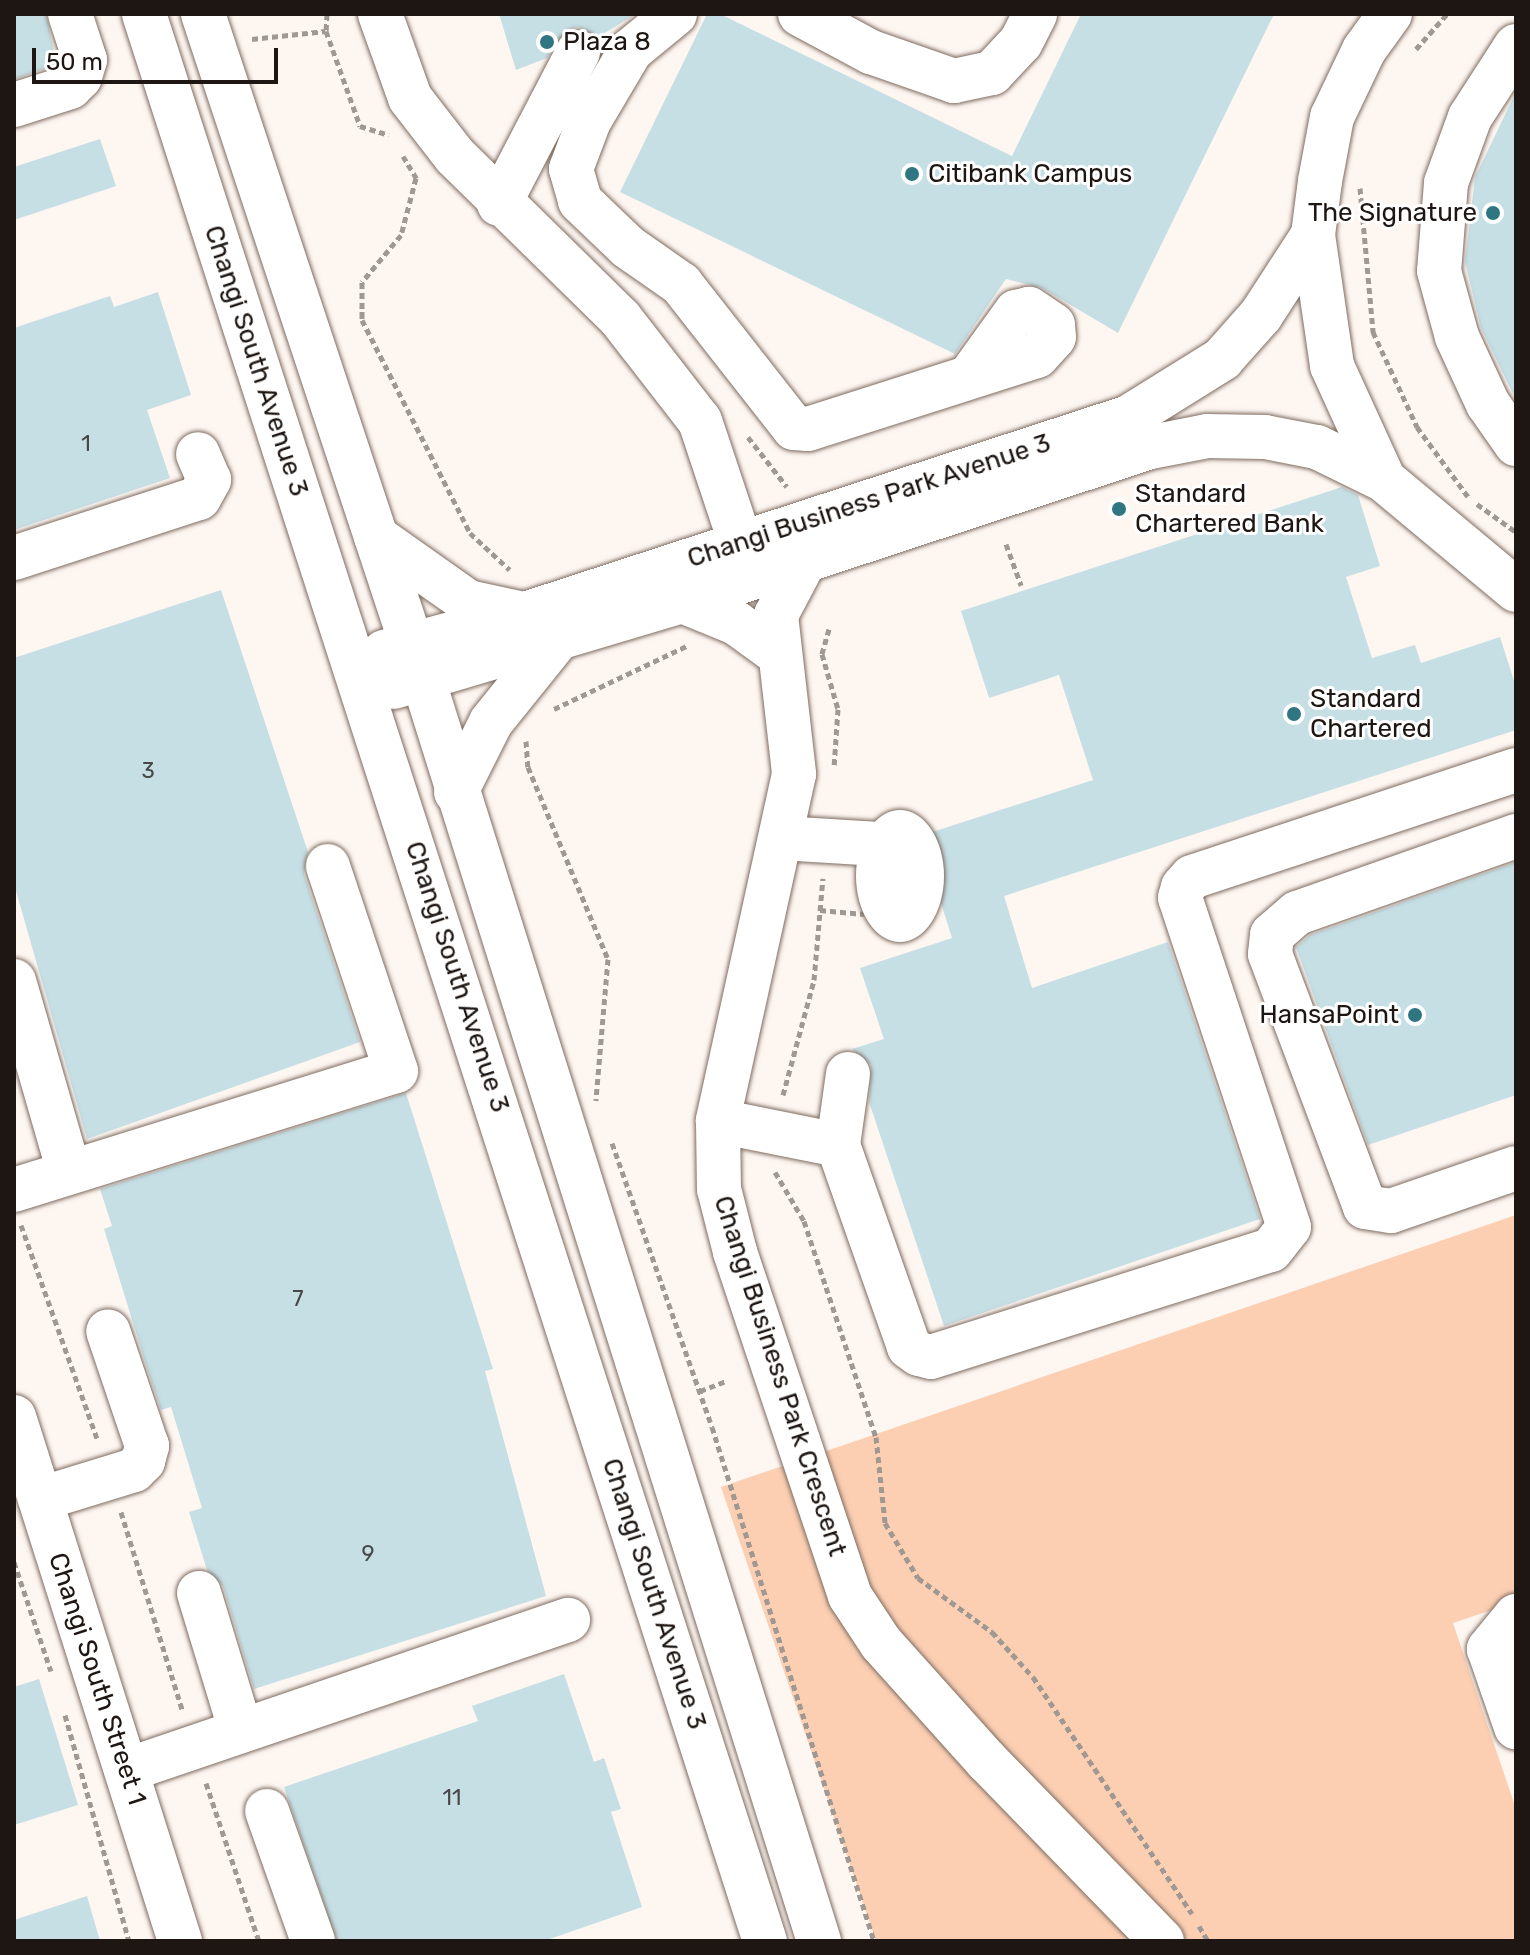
<!DOCTYPE html>
<html>
<head>
<meta charset="utf-8">
<style>
	body { margin:0 }
	#map { position:relative; width:1530px; height:1955px; overflow:hidden; background:#fef6f1; font-family:Rubik,sans-serif }
	div>[style] { position:absolute }
	.green>* { inset:0; background:#fccfb3 }
	.building>* { inset:0; background:#c6dfe5 }
	.path>* { height:5px; margin-top:-2.5px; transform-origin:0; background:repeating-linear-gradient(90deg,#a09893 0 6px,transparent 0 10px) }
	.roads { filter:drop-shadow(0 0 2px #7e6c60) drop-shadow(0 0 2px #7e6c60) }
	.minor>* { height:44px; margin:-22px; padding:0 22px; transform-origin:22px; border-radius:22px; background:#fff }
	.minor>.ring { margin:-22px; padding:0; box-sizing:content-box; background:none; border:44px solid #fff; border-radius:50% }
	.dots>* { width:22px; height:22px; translate:-50% -50%; box-sizing:border-box; border:4px solid #fff; border-radius:50% }
	span { translate:-50% -50%; white-space:nowrap; text-align:center; line-height:1.15; -webkit-text-stroke:6px #fff; paint-order:stroke }
	.number-label { font-size:22px; color:#474847 }
	.number-label span { -webkit-text-stroke-width:0 }
	.poi-label { font-size:26px; color:#1d1612 }
	.left { translate:0 -50%; text-align:left }
	.right { translate:-100% -50%; text-align:right }
	.street-label { font-size:26px; color:#1d1612 }
	.frame { position:absolute; inset:0; border:16px solid #1d1612; pointer-events:none }
	.scale { position:absolute; left:32px; top:48px; width:246px; height:36px; box-sizing:border-box; border:4px solid #1d1612; border-top:0; padding-left:10px; font-size:24px; line-height:28px; white-space:nowrap; color:#1d1612; -webkit-text-stroke:6px #fff; paint-order:stroke }
</style>
</head>
<body>
<div id="map">
	<div class="green">
		<i style="clip-path:polygon(1516px 1215px,1516px 1602px,1453px 1623px,1516px 1809px,1516px 1941px,876px 1941px,721px 1487px)"></i>
	</div>
	<div class="building">
		<i style="clip-path:polygon(14px 14px,46px 14px,57px 65px,14px 79px)"></i>
		<i style="clip-path:polygon(499px 14px,636px 14px,598px 37px,578px 27px,565px 31px,547px 58px,516px 70px)"></i>
		<i style="clip-path:polygon(707px 14px,720px 14px,1012px 156px,1081px 14px,1274px 14px,1118px 333px,1042px 288px,1006px 279px,955px 354px,620px 192px)"></i>
		<i style="clip-path:polygon(1516px 92px,1516px 400px,1481px 328px,1465px 262px,1475px 177px)"></i>
		<i style="clip-path:polygon(100px 139px,116px 186px,14px 220px,14px 167px)"></i>
		<i style="clip-path:polygon(158px 292px,191px 395px,147px 410px,170px 478px,14px 530px,14px 328px,110px 296px,114px 307px)"></i>
		<i style="clip-path:polygon(1342px 487px,1358px 495px,1380px 566px,1346px 577px,1372px 658px,1415px 645px,1421px 663px,1500px 637px,1516px 687px,1516px 730px,1004px 896px,1032px 988px,1168px 942px,1260px 1219px,944px 1326px,869px 1102px,871px 1065px,852px 1049px,884px 1039px,860px 968px,952px 938px,920px 836px,1093px 780px,1059px 675px,989px 698px,961px 611px)"></i>
		<i style="clip-path:polygon(221px 590px,308px 852px,304px 874px,360px 1042px,87px 1139px,14px 884px,14px 658px)"></i>
		<i style="clip-path:polygon(1516px 862px,1516px 1095px,1368px 1145px,1296px 947px,1310px 935px)"></i>
		<i style="clip-path:polygon(406px 1093px,493px 1369px,485px 1371px,546px 1596px,254px 1689px,223px 1586px,207px 1570px,189px 1512px,202px 1508px,171px 1407px,161px 1410px,147px 1368px,104px 1229px,112px 1226px,100px 1189px)"></i>
		<i style="clip-path:polygon(564px 1674px,594px 1762px,604px 1758px,621px 1809px,611px 1812px,642px 1907px,544px 1941px,337px 1941px,284px 1787px,478px 1721px,472px 1706px)"></i>
		<i style="clip-path:polygon(39px 1679px,78px 1805px,14px 1825px,14px 1687px)"></i>
		<i style="clip-path:polygon(87px 1896px,100px 1941px,14px 1941px,14px 1920px)"></i>
	</div>
	<div class="path">
		<i style="left:327px;top:14px;width:17px;rotate:93deg"></i>
		<i style="left:326px;top:31px;width:101px;rotate:70.3deg"></i>
		<i style="left:360px;top:126px;width:30px;rotate:17deg"></i>
		<i style="left:252px;top:39px;width:74px;rotate:-6.2deg"></i>
		<i style="left:1416px;top:49px;width:47px;rotate:-48.5deg"></i>
		<i style="left:403px;top:156px;width:26px;rotate:59deg"></i>
		<i style="left:416px;top:178px;width:59px;rotate:104.7deg"></i>
		<i style="left:401px;top:235px;width:61px;rotate:129.7deg"></i>
		<i style="left:362px;top:282px;width:38px;rotate:90deg"></i>
		<i style="left:362px;top:320px;width:239px;rotate:63.1deg"></i>
		<i style="left:470px;top:533px;width:54px;rotate:42.8deg"></i>
		<i style="left:1360px;top:188px;width:145px;rotate:84.8deg"></i>
		<i style="left:1373px;top:332px;width:105px;rotate:65.1deg"></i>
		<i style="left:1417px;top:427px;width:88px;rotate:53.8deg"></i>
		<i style="left:748px;top:437px;width:63px;rotate:52deg"></i>
		<i style="left:1477px;top:504px;width:48px;rotate:35.7deg"></i>
		<i style="left:1006px;top:544px;width:44px;rotate:69.9deg"></i>
		<i style="left:829px;top:629px;width:26px;rotate:106deg"></i>
		<i style="left:822px;top:654px;width:57px;rotate:73.8deg"></i>
		<i style="left:838px;top:709px;width:59px;rotate:93.9deg"></i>
		<i style="left:554px;top:709px;width:149px;rotate:-25.4deg"></i>
		<i style="left:526px;top:741px;width:26px;rotate:86deg"></i>
		<i style="left:528px;top:767px;width:208px;rotate:67.4deg"></i>
		<i style="left:608px;top:959px;width:142px;rotate:94.9deg"></i>
		<i style="left:820px;top:910px;width:44px;rotate:5.2deg"></i>
		<i style="left:783px;top:1095px;width:119px;rotate:-74.9deg"></i>
		<i style="left:814px;top:980px;width:102px;rotate:-85deg"></i>
		<i style="left:612px;top:1143px;width:301px;rotate:70.6deg"></i>
		<i style="left:712px;top:1427px;width:539px;rotate:72.51deg"></i>
		<i style="left:775px;top:1172px;width:57px;rotate:59.4deg"></i>
		<i style="left:804px;top:1221px;width:228px;rotate:71.6deg"></i>
		<i style="left:876px;top:1437px;width:86px;rotate:84deg"></i>
		<i style="left:885px;top:1523px;width:64px;rotate:59deg"></i>
		<i style="left:918px;top:1578px;width:92px;rotate:36.1deg"></i>
		<i style="left:992px;top:1632px;width:61px;rotate:47.7deg"></i>
		<i style="left:1033px;top:1677px;width:285px;rotate:56.1deg"></i>
		<i style="left:21px;top:1225px;width:229px;rotate:70.4deg"></i>
		<i style="left:700px;top:1391px;width:28px;rotate:-21deg"></i>
		<i style="left:121px;top:1512px;width:209px;rotate:72.8deg"></i>
		<i style="left:14px;top:1562px;width:115px;rotate:71.3deg"></i>
		<i style="left:65px;top:1715px;width:235px;rotate:74.2deg"></i>
		<i style="left:206px;top:1783px;width:167px;rotate:71.5deg"></i>
		<i style="left:1199px;top:1926px;width:17px;rotate:59deg"></i>
	</div>
	<div class="roads">
		<div class="minor">
			<i style="left:144px;top:14px;width:2025px;rotate:72.14deg"></i>
			<i style="left:203px;top:14px;width:700px;rotate:71.69deg"></i>
			<i style="left:423px;top:679px;width:1323px;rotate:72.58deg"></i>
			<i style="left:380px;top:14px;width:89px;rotate:70.3deg"></i>
			<i style="left:410px;top:98px;width:73px;rotate:52.2deg"></i>
			<i style="left:455px;top:156px;width:231px;rotate:44.5deg"></i>
			<i style="left:620px;top:318px;width:130px;rotate:52.2deg"></i>
			<i style="left:700px;top:421px;width:126px;rotate:71.6deg"></i>
			<i style="left:675px;top:14px;width:57px;rotate:140.7deg"></i>
			<i style="left:631px;top:50px;width:82px;rotate:120.6deg"></i>
			<i style="left:589px;top:121px;width:51px;rotate:110.6deg"></i>
			<i style="left:571px;top:169px;width:33px;rotate:74deg"></i>
			<i style="left:580px;top:201px;width:66px;rotate:43.8deg"></i>
			<i style="left:628px;top:247px;width:65px;rotate:34.9deg"></i>
			<i style="left:681px;top:284px;width:183px;rotate:51.9deg"></i>
			<i style="left:794px;top:428px;width:14px;rotate:4deg"></i>
			<i style="left:808px;top:429px;width:240px;rotate:-17.7deg"></i>
			<i style="left:1037px;top:356px;width:25px;rotate:-48deg"></i>
			<i style="left:1054px;top:337px;width:12px;rotate:-95deg"></i>
			<i style="left:1053px;top:325px;width:29px;rotate:-146deg"></i>
			<i style="left:1029px;top:309px;width:13px;rotate:167deg"></i>
			<i style="left:1016px;top:312px;width:79px;rotate:125.7deg"></i>
			<i style="left:800px;top:14px;width:81px;rotate:28.2deg"></i>
			<i style="left:871px;top:52px;width:88px;rotate:19.3deg"></i>
			<i style="left:954px;top:81px;width:39px;rotate:-12deg"></i>
			<i style="left:992px;top:73px;width:42px;rotate:-46.9deg"></i>
			<i style="left:1021px;top:42px;width:31px;rotate:-63deg"></i>
			<i style="left:1390px;top:14px;width:44px;rotate:125.8deg"></i>
			<i style="left:1364px;top:50px;width:74px;rotate:115.5deg"></i>
			<i style="left:1332px;top:117px;width:65px;rotate:100.6deg"></i>
			<i style="left:1320px;top:181px;width:54px;rotate:97.4deg"></i>
			<i style="left:1313px;top:235px;width:132px;rotate:81.7deg"></i>
			<i style="left:1332px;top:366px;width:125px;rotate:65.5deg"></i>
			<i style="left:1384px;top:480px;width:172px;rotate:39.8deg"></i>
			<i style="left:1516px;top:46px;width:85px;rotate:122.9deg"></i>
			<i style="left:1470px;top:117px;width:70px;rotate:110deg"></i>
			<i style="left:1446px;top:183px;width:88px;rotate:94.5deg"></i>
			<i style="left:1439px;top:271px;width:68px;rotate:74.7deg"></i>
			<i style="left:1457px;top:337px;width:74px;rotate:65.2deg"></i>
			<i style="left:1488px;top:404px;width:49px;rotate:55deg"></i>
			<i style="left:14px;top:105px;width:59px;rotate:-17.8deg"></i>
			<i style="left:70px;top:87px;width:14px;rotate:-45deg"></i>
			<i style="left:80px;top:77px;width:18px;rotate:-74deg"></i>
			<i style="left:85px;top:60px;width:48px;rotate:-108.1deg"></i>
			<i style="left:499px;top:204px;width:171px;rotate:-62.5deg"></i>
			<i style="left:376px;top:537px;width:113px;rotate:35.2deg"></i>
			<i style="left:468px;top:602px;width:52px;rotate:12.2deg"></i>
			<i style="left:14px;top:558px;width:194px;rotate:-18deg"></i>
			<i style="left:199px;top:498px;width:21px;rotate:-61deg"></i>
			<i style="left:209px;top:480px;width:28px;rotate:-113deg"></i>
			<i style="left:804px;top:562px;width:60px;rotate:117.8deg"></i>
			<i style="left:776px;top:615px;width:160px;rotate:83.5deg"></i>
			<i style="left:794px;top:774px;width:355px;rotate:102.4deg"></i>
			<i style="left:718px;top:1121px;width:68px;rotate:89.2deg"></i>
			<i style="left:719px;top:1189px;width:65px;rotate:75.7deg"></i>
			<i style="left:735px;top:1252px;width:363px;rotate:71.5deg"></i>
			<i style="left:850px;top:1596px;width:56px;rotate:56.6deg"></i>
			<i style="left:881px;top:1643px;width:159px;rotate:48.1deg"></i>
			<i style="left:987px;top:1761px;width:251px;rotate:45.8deg"></i>
			<i style="left:682px;top:601px;width:58px;rotate:22.2deg"></i>
			<i style="left:736px;top:623px;width:48px;rotate:35.7deg"></i>
			<i style="left:384px;top:652px;width:146px;rotate:-15.1deg"></i>
			<i style="left:525px;top:614px;width:635px;rotate:-18.06deg"></i>
			<i style="left:1129px;top:417px;width:110px;rotate:-31.9deg"></i>
			<i style="left:1222px;top:359px;width:59px;rotate:-48.4deg"></i>
			<i style="left:1261px;top:315px;width:95px;rotate:-57deg"></i>
			<i style="left:394px;top:687px;width:301px;rotate:-16.6deg"></i>
			<i style="left:682px;top:601px;width:489px;rotate:-18.2deg"></i>
			<i style="left:1146px;top:448px;width:62px;rotate:-11.1deg"></i>
			<i style="left:1207px;top:436px;width:58px;rotate:1deg"></i>
			<i style="left:1265px;top:437px;width:53px;rotate:10.9deg"></i>
			<i style="left:1317px;top:447px;width:75px;rotate:26.2deg"></i>
			<i style="left:456px;top:792px;width:78px;rotate:-63.4deg"></i>
			<i style="left:491px;top:722px;width:105px;rotate:-51.2deg"></i>
			<i class="ring" style="left:878px;top:832px;width:-6px;height:-6px"></i>
			<i style="left:1516px;top:836px;width:232px;rotate:160.6deg"></i>
			<i style="left:1297px;top:913px;width:33px;rotate:139deg"></i>
			<i style="left:1272px;top:935px;width:19px;rotate:96deg"></i>
			<i style="left:1270px;top:954px;width:270px;rotate:69.4deg"></i>
			<i style="left:1365px;top:1207px;width:26px;rotate:9deg"></i>
			<i style="left:1391px;top:1211px;width:132px;rotate:-19deg"></i>
			<i style="left:781px;top:838px;width:98px;rotate:3.5deg"></i>
			<i style="left:14px;top:981px;width:199px;rotate:73.9deg"></i>
			<i style="left:848px;top:1074px;width:72px;rotate:98deg"></i>
			<i style="left:838px;top:1145px;width:214px;rotate:70.6deg"></i>
			<i style="left:909px;top:1347px;width:12px;rotate:35deg"></i>
			<i style="left:919px;top:1354px;width:12px;rotate:14deg"></i>
			<i style="left:931px;top:1357px;width:356px;rotate:-17.5deg"></i>
			<i style="left:1271px;top:1250px;width:29px;rotate:-52deg"></i>
			<i style="left:1289px;top:1227px;width:347px;rotate:-108.3deg"></i>
			<i style="left:1180px;top:898px;width:11px;rotate:-75deg"></i>
			<i style="left:1183px;top:887px;width:13px;rotate:-48deg"></i>
			<i style="left:1192px;top:877px;width:341px;rotate:-18.3deg"></i>
			<i style="left:718px;top:1121px;width:122px;rotate:11.3deg"></i>
			<i style="left:14px;top:1190px;width:400px;rotate:-17.3deg"></i>
			<i style="left:396px;top:1071px;width:216px;rotate:-108.4deg"></i>
			<i style="left:14px;top:1417px;width:550px;rotate:72.42deg"></i>
			<i style="left:40px;top:1499px;width:98px;rotate:-17.1deg"></i>
			<i style="left:134px;top:1470px;width:13px;rotate:-45deg"></i>
			<i style="left:143px;top:1461px;width:16px;rotate:-75deg"></i>
			<i style="left:147px;top:1446px;width:121px;rotate:-108.7deg"></i>
			<i style="left:199px;top:1593px;width:144px;rotate:73.1deg"></i>
			<i style="left:1516px;top:1616px;width:43px;rotate:129.3deg"></i>
			<i style="left:1489px;top:1649px;width:83px;rotate:70.9deg"></i>
			<i style="left:127px;top:1770px;width:466px;rotate:-18.8deg"></i>
			<i style="left:267px;top:1811px;width:138px;rotate:70.5deg"></i>
		</div>
	</div>
	<div class="dots">
		<i style="left:547px;top:42px;background:#2f7582"></i>
		<i style="left:912px;top:174px;background:#2f7582"></i>
		<i style="left:1493px;top:213px;background:#2f7582"></i>
		<i style="left:1119px;top:509px;background:#2f7582"></i>
		<i style="left:1294px;top:714px;background:#2f7582"></i>
		<i style="left:1415px;top:1015px;background:#2f7582"></i>
	</div>
	<div class="number-label">
		<span style="left:86px;top:444px">1</span>
		<span style="left:148px;top:771px">3</span>
		<span style="left:298px;top:1299px">7</span>
		<span style="left:368px;top:1554px">9</span>
		<span style="left:452px;top:1798px">11</span>
	</div>
	<div class="poi-label">
		<span class="left" style="left:563px;top:42px">Plaza 8</span>
		<span class="left" style="left:928px;top:174px">Citibank Campus</span>
		<span class="right" style="left:1477px;top:213px">The Signature</span>
		<span class="left" style="left:1135px;top:509px">Standard<br>Chartered Bank</span>
		<span class="left" style="left:1310px;top:714px">Standard<br>Chartered</span>
		<span class="right" style="left:1399px;top:1015px">HansaPoint</span>
	</div>
	<div class="street-label">
		<span style="left:256px;top:361px;rotate:72deg">Changi South Avenue 3</span>
		<span style="left:869px;top:501px;rotate:-18deg">Changi Business Park Avenue 3</span>
		<span style="left:457px;top:977px;rotate:72deg">Changi South Avenue 3</span>
		<span style="left:780px;top:1376px;rotate:72deg">Changi Business Park Crescent</span>
		<span style="left:654px;top:1594px;rotate:72deg">Changi South Avenue 3</span>
		<span style="left:97px;top:1679px;rotate:72deg">Changi South Street 1</span>
	</div>
	<div class="frame"></div>
	<div class="scale">50 m</div>
</div>
</body>
</html>
